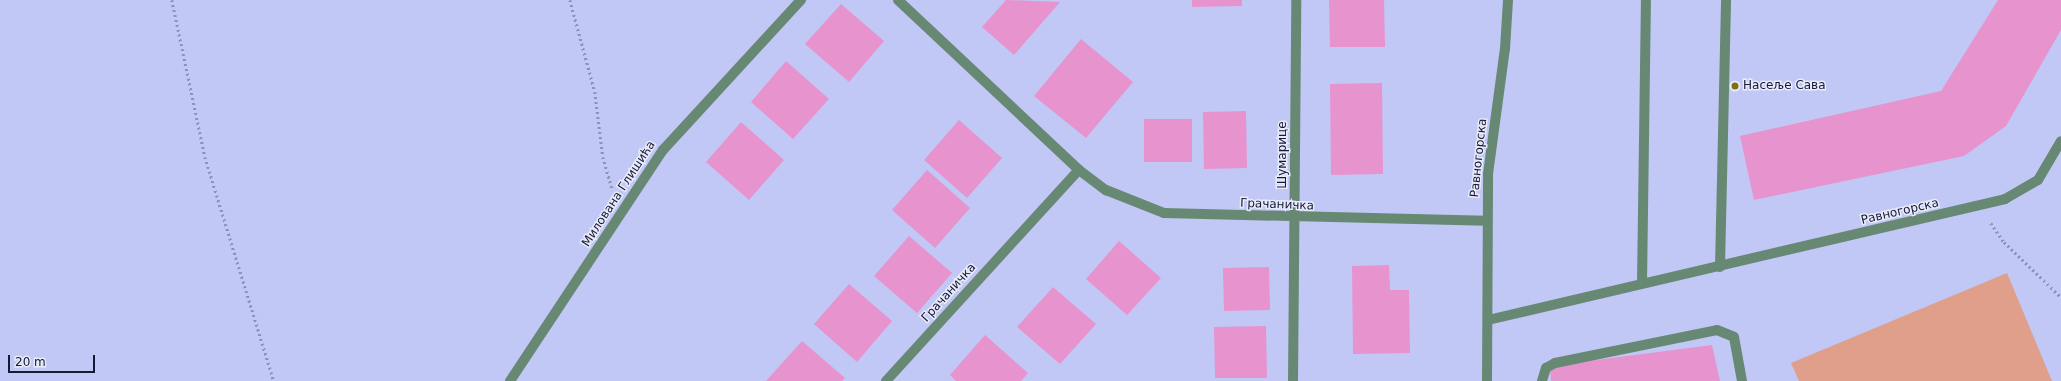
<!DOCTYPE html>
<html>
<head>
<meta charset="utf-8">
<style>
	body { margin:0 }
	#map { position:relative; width:2061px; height:381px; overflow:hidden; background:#c1c8f6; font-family:"DejaVu Sans",sans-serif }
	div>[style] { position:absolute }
	.green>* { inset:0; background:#df9f8a }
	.building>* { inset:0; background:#e793ce }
	.path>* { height:2.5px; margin-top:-1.25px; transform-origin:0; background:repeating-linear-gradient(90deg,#8c91ba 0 2px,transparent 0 5px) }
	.minor>* { height:10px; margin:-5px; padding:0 5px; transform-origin:5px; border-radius:5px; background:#678974 }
	.dots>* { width:11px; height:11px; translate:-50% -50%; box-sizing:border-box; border:2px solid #e8ebfb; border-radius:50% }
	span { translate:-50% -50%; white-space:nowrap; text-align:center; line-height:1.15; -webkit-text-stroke:3px #e8ebfb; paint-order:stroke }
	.poi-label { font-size:12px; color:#161834 }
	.left { translate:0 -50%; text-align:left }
	.street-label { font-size:12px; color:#161834 }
	.scale { position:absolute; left:8px; top:355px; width:87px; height:18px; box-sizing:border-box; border:2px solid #161834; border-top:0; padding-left:5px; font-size:12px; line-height:14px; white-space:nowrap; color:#161834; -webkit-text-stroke:3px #e8ebfb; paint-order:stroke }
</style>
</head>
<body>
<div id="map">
	<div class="green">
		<i style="clip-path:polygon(2007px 273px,2052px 381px,1799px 381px,1791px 363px)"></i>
	</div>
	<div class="building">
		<i style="clip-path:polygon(1006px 0,1060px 2px,1014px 55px,982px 27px)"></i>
		<i style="clip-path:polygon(1192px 0,1242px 0,1242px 6px,1192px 7px)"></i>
		<i style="clip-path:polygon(1329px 0,1384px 0,1385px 47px,1330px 47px)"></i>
		<i style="clip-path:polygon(1998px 0,2061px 0,2061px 30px,2006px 126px,1964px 156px,1754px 200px,1740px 136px,1941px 91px)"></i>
		<i style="clip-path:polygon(841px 4px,884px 41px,849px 82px,805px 44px)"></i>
		<i style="clip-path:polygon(1081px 39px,1133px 82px,1086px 138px,1034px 96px)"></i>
		<i style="clip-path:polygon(786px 61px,829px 99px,793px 139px,751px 102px)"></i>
		<i style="clip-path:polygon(1382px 83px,1383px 174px,1331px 175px,1330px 84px)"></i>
		<i style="clip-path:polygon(1246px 111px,1247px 168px,1204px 169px,1203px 112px)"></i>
		<i style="clip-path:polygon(1144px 119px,1192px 119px,1192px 162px,1144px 162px)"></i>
		<i style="clip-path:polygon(959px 120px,1002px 158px,967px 198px,924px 160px)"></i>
		<i style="clip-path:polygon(741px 122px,784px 160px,749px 200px,706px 162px)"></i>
		<i style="clip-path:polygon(927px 170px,970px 208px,935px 248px,892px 210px)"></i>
		<i style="clip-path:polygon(909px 236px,952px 273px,917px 313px,874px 276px)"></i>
		<i style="clip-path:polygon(1119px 241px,1161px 278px,1127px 315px,1086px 279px)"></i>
		<i style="clip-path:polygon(1389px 265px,1390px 290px,1409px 290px,1410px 353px,1353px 354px,1352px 266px)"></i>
		<i style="clip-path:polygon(1269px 267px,1270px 310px,1224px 311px,1223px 268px)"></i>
		<i style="clip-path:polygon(849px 284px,892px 321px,857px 362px,814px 324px)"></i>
		<i style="clip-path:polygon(1053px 287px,1096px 324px,1060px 364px,1017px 327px)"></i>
		<i style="clip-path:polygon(1266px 326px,1267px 378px,1215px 378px,1214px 327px)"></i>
		<i style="clip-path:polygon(985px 335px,1028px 373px,1021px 381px,956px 381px,950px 375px)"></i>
		<i style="clip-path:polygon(802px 341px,845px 378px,842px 381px,766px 381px)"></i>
		<i style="clip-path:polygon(1712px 345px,1720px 381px,1551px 381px,1550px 366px)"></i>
	</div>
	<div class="path">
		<i style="left:172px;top:0;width:160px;rotate:78.1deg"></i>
		<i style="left:205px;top:157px;width:234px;rotate:72.9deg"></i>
		<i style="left:570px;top:0;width:95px;rotate:74.8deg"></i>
		<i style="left:595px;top:92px;width:65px;rotate:83deg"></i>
		<i style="left:603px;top:157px;width:35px;rotate:74deg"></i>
		<i style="left:1991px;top:223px;width:23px;rotate:56deg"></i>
		<i style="left:2004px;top:242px;width:79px;rotate:44deg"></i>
	</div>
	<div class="minor">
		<i style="left:898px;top:0;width:248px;rotate:43.2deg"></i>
		<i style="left:1720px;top:267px;width:267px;rotate:-88.7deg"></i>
		<i style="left:1642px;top:283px;width:283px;rotate:-89.2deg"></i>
		<i style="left:1488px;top:320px;width:531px;rotate:-13.17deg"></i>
		<i style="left:2005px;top:199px;width:38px;rotate:-30deg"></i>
		<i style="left:2038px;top:180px;width:45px;rotate:-59.5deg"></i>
		<i style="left:510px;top:381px;width:277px;rotate:-56.5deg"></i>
		<i style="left:663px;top:150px;width:204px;rotate:-47.4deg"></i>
		<i style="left:886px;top:381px;width:286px;rotate:-47.6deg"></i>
		<i style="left:1079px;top:170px;width:34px;rotate:37deg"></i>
		<i style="left:1106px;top:190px;width:62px;rotate:21.6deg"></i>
		<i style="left:1164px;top:213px;width:322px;rotate:1.4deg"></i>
		<i style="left:1293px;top:381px;width:381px;rotate:-89.5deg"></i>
		<i style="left:1487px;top:381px;width:207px;rotate:-89.7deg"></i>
		<i style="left:1488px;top:174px;width:126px;rotate:-82.3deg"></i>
		<i style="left:1505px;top:49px;width:49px;rotate:-86.5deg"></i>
		<i style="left:1542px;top:381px;width:14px;rotate:-73deg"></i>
		<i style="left:1546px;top:368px;width:10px;rotate:-29deg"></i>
		<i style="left:1555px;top:363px;width:165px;rotate:-11.5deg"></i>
		<i style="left:1717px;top:330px;width:18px;rotate:22deg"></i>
		<i style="left:1734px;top:337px;width:45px;rotate:79.7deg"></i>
	</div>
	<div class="dots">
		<i style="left:1735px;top:86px;background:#806f0e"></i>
	</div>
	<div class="poi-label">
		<span class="left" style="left:1743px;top:86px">Насеље Сава</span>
	</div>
	<div class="street-label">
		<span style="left:1283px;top:155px;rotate:-90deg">Шумарице</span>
		<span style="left:1479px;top:158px;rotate:-84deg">Равногорска</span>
		<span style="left:619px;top:194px;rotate:-57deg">Милована Глишића</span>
		<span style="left:1277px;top:205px;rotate:2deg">Грачаничка</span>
		<span style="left:1900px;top:212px;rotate:-13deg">Равногорска</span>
		<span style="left:949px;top:293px;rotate:-48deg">Грачаничка</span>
	</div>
	<div class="scale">20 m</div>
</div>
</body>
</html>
